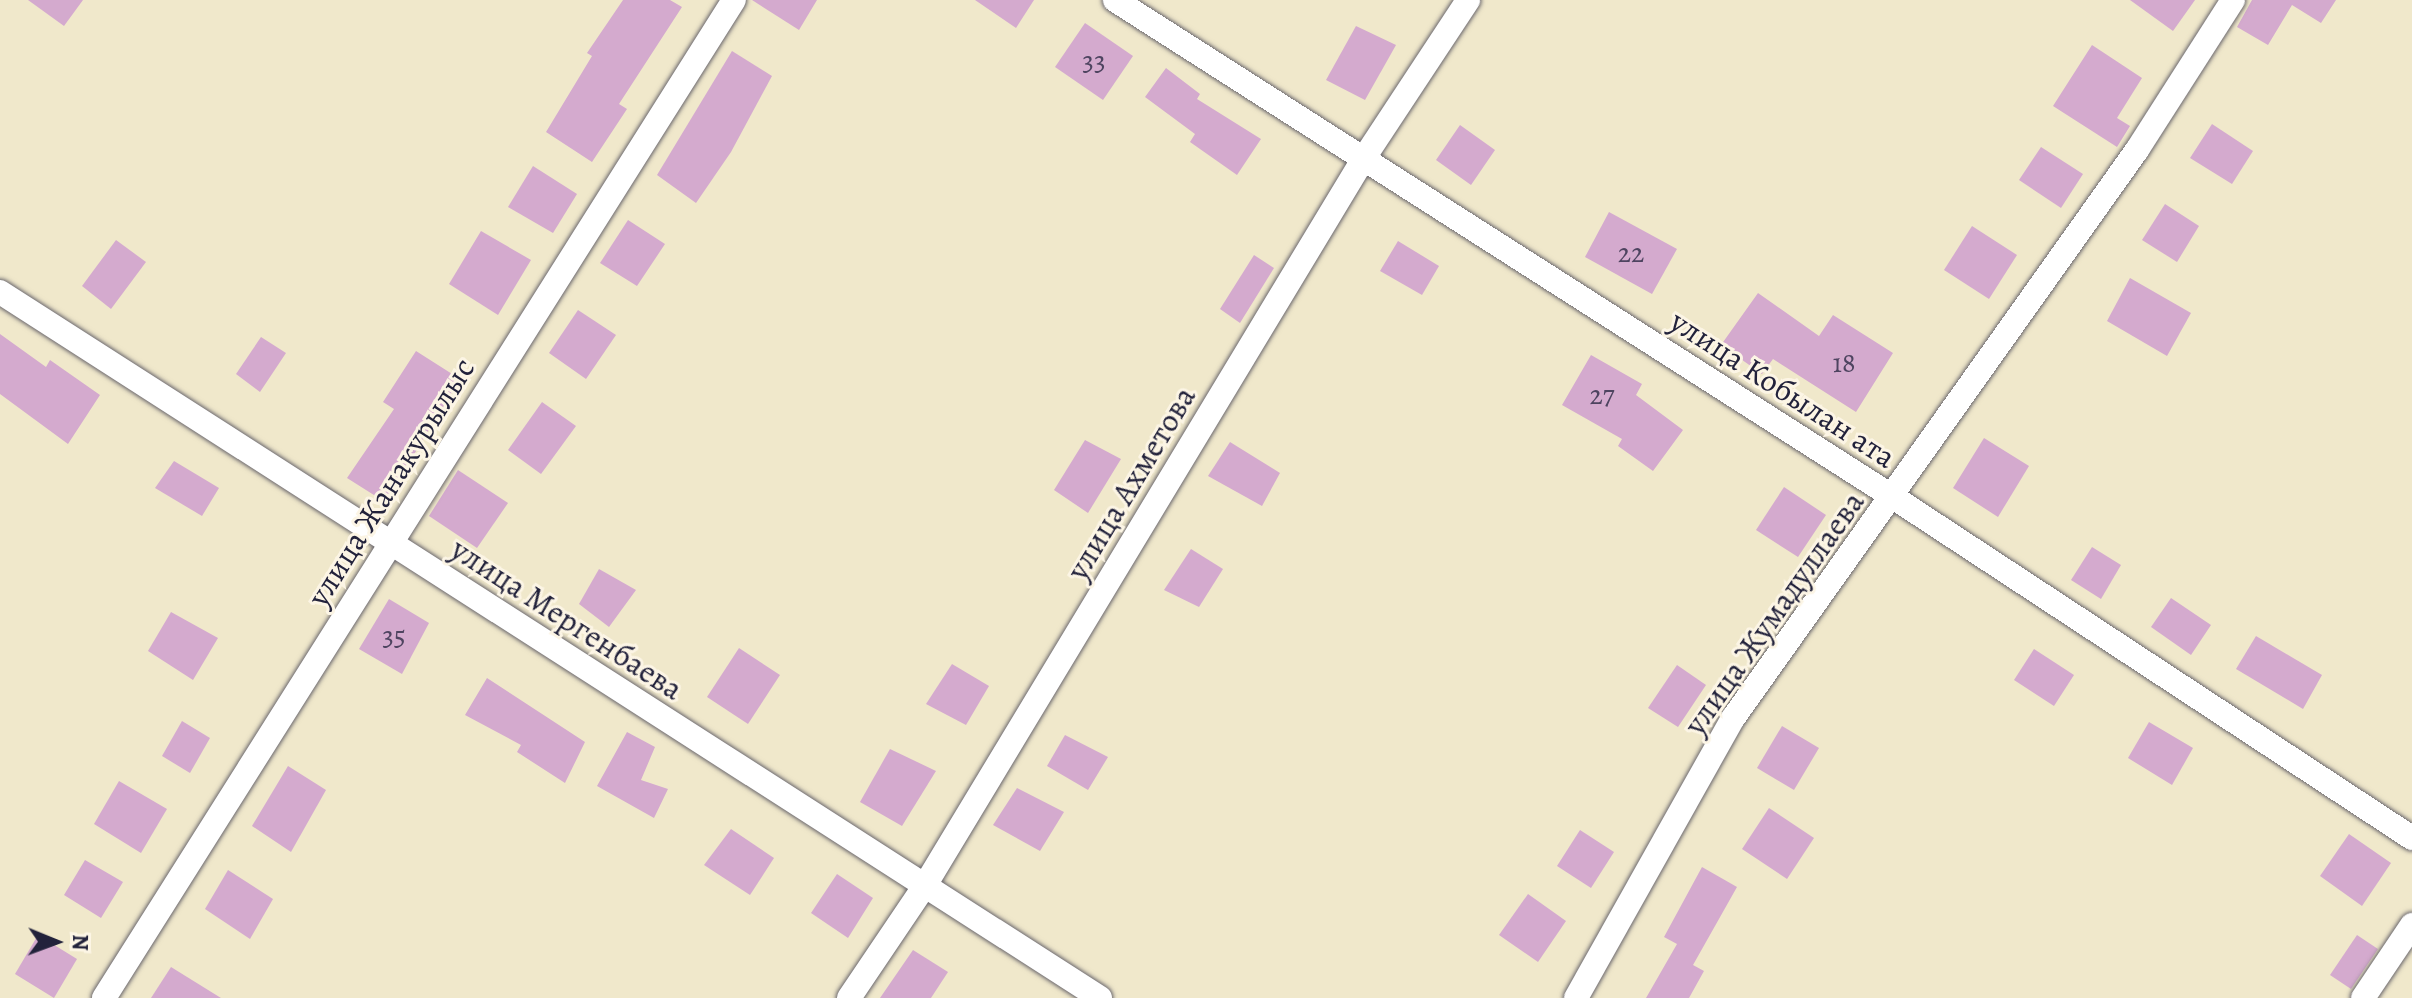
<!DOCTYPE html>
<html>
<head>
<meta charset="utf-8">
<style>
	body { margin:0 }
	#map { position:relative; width:2412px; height:998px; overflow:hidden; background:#f0e8cb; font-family:Alegreya,serif }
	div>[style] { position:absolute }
	.building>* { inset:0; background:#d4aace }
	.roads { filter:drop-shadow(0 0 2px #6a676d) drop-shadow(0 0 2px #6a676d) }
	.minor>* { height:24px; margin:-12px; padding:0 12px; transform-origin:12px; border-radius:12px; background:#fff }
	span { translate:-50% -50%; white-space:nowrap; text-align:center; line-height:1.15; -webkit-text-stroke:6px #fcf5e5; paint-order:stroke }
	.number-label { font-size:28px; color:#4e4460 }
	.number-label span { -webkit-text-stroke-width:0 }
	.street-label { font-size:32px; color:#22223b }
	.north { position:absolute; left:16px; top:902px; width:80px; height:80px; -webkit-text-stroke:6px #fcf5e5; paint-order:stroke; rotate:91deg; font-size:22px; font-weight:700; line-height:32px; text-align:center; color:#22223b }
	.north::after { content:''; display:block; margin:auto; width:28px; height:36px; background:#22223b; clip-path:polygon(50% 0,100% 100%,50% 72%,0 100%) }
</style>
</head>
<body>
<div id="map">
	<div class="building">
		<i style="clip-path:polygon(28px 0,83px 0,64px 26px)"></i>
		<i style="clip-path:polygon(623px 0,670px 0,682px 7px,619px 104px,627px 109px,592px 162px,546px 132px,592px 56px,587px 53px)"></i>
		<i style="clip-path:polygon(752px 0,817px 0,799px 30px)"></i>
		<i style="clip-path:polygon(975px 0,1034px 0,1016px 28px)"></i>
		<i style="clip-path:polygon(2130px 0,2195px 0,2173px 31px)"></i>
		<i style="clip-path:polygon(2252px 0,2336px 0,2321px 23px,2292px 5px,2268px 45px,2237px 27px)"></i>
		<i style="clip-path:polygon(1085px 23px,1133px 56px,1103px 100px,1055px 67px)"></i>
		<i style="clip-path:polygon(1356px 26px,1396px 45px,1365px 100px,1326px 80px)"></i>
		<i style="clip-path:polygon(2092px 45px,2142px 78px,2117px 118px,2130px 126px,2117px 147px,2053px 106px)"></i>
		<i style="clip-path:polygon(732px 51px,772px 76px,731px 152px,696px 203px,657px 175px)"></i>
		<i style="clip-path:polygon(1166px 68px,1200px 94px,1197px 99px,1261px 139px,1237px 175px,1190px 142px,1195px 134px,1145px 97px)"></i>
		<i style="clip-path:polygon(2212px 124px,2253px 151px,2232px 184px,2190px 158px)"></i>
		<i style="clip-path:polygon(1460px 125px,1495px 150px,1471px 185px,1436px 160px)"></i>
		<i style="clip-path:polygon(2041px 147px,2083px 174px,2061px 208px,2019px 180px)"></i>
		<i style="clip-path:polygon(533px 166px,577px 194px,553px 233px,508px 207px)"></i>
		<i style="clip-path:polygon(2165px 204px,2199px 226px,2177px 262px,2142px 240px)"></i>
		<i style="clip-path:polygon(1609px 212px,1677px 249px,1652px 294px,1585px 257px)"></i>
		<i style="clip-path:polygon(628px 220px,665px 244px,637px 286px,600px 263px)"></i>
		<i style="clip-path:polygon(1972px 226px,2017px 255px,1989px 299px,1944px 270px)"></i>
		<i style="clip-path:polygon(481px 231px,531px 260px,498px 315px,449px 284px)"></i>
		<i style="clip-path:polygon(116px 240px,146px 262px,111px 309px,82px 286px)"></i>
		<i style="clip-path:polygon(1398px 241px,1439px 266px,1422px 295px,1380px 271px)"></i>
		<i style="clip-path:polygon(1254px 255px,1274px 268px,1240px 323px,1220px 309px)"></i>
		<i style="clip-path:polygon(2130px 278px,2191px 313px,2167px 356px,2107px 321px)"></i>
		<i style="clip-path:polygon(1758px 293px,1819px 336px,1833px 315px,1893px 353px,1856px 412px,1773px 359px,1762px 374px,1721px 345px)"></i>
		<i style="clip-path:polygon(578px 310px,616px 335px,586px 379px,549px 353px)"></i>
		<i style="clip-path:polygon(0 334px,46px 367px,50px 360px,100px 395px,68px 444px,0 394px)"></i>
		<i style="clip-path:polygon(261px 337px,286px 353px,260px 392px,236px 374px)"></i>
		<i style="clip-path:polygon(416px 351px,460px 379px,385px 502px,347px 478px,394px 409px,383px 402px)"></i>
		<i style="clip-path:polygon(1591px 355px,1642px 384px,1636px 395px,1683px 430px,1653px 471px,1618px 446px,1622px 439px,1562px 405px)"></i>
		<i style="clip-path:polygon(542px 402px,576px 426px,541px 474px,508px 450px)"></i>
		<i style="clip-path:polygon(1984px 438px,2029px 466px,1998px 517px,1953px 488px)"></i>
		<i style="clip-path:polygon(1085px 440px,1121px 459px,1088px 513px,1054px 490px)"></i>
		<i style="clip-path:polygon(1230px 442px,1280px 473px,1262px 506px,1208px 476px)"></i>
		<i style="clip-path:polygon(174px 461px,219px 488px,202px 516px,155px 488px)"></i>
		<i style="clip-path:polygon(458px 470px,508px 503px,477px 548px,429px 516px)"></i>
		<i style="clip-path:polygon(1784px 487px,1826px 515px,1798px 557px,1756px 530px)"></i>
		<i style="clip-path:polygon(2092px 547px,2121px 565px,2101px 599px,2071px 580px)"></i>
		<i style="clip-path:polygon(1191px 549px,1223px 569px,1199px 607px,1164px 590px)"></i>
		<i style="clip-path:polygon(599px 569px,636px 590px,609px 627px,579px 604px)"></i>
		<i style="clip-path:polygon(2171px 598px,2211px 625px,2191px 655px,2151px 627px)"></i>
		<i style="clip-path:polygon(389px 599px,429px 623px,402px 674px,359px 649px)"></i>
		<i style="clip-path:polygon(171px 612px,218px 638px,193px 680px,148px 651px)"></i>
		<i style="clip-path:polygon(2256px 636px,2322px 675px,2303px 709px,2236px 669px)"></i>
		<i style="clip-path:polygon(739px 648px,780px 675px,748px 724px,707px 697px)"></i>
		<i style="clip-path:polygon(2034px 649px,2074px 675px,2054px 706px,2014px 680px)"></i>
		<i style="clip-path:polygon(952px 664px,989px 686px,966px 725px,926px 704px)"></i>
		<i style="clip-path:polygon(1677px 665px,1706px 685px,1678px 727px,1648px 708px)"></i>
		<i style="clip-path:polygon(487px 678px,585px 742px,565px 783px,517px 752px,521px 745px,465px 715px)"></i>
		<i style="clip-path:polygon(182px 721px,210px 738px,190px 773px,162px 756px)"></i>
		<i style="clip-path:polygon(2149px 722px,2193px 748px,2172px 785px,2128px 758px)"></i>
		<i style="clip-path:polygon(1782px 726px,1819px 748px,1794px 790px,1757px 768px)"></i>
		<i style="clip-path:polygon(627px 732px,655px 747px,641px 780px,668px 789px,654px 818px,597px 786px)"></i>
		<i style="clip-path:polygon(1065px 735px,1108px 757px,1088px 790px,1047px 766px)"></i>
		<i style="clip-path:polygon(890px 749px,936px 771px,902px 826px,860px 802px)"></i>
		<i style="clip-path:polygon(288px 766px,326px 790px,291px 852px,252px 826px)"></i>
		<i style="clip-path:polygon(119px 781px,167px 809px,141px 853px,94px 824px)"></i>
		<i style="clip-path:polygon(1017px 788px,1064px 812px,1040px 851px,993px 825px)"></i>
		<i style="clip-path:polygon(1769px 808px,1814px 838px,1787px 879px,1742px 849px)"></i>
		<i style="clip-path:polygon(731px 829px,774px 858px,750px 895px,704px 865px)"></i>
		<i style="clip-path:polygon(1580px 830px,1614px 852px,1591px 888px,1557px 866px)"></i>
		<i style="clip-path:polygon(2349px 834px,2391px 863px,2362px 906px,2320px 876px)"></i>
		<i style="clip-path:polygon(85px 860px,123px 882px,101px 918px,64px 895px)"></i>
		<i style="clip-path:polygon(1702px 867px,1737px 887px,1693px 965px,1704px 971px,1689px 998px,1646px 998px,1677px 944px,1664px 937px)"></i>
		<i style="clip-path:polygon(228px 870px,273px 899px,250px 939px,205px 909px)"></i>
		<i style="clip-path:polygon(837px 874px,873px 898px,848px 938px,811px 913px)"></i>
		<i style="clip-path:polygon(1528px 894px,1566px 921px,1538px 962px,1499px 935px)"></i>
		<i style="clip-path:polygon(38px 935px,77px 959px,54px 998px,15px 974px)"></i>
		<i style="clip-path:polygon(2357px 935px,2378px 949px,2351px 989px,2330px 975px)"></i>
		<i style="clip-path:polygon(913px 950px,948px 972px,931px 998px,880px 998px)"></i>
		<i style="clip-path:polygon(171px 967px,221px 998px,151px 998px)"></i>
	</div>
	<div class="roads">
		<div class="minor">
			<i style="left:1115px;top:0;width:923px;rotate:32.57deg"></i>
			<i style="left:1893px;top:497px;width:621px;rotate:33.31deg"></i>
			<i style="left:0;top:292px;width:1307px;rotate:32.69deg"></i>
			<i style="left:104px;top:998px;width:1180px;rotate:-57.74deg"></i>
			<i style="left:849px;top:998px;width:134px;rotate:-56deg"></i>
			<i style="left:924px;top:887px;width:851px;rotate:-58.89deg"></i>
			<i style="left:1364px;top:158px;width:189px;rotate:-56.6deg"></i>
			<i style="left:1576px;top:998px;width:322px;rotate:-60.7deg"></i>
			<i style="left:1734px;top:717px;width:696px;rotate:-54.6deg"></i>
			<i style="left:2137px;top:150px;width:178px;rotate:-57.4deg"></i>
			<i style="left:2363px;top:998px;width:88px;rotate:-56.1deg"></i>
		</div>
	</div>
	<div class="number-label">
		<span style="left:1094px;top:61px">33</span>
		<span style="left:1631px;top:253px">22</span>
		<span style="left:1844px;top:363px">18</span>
		<span style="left:1602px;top:395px">27</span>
		<span style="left:394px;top:636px">35</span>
	</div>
	<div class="street-label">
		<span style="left:1783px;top:389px;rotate:33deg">улица Кобылан ата</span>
		<span style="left:391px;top:482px;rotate:-58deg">улица Жанакурылыс</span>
		<span style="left:1131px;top:483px;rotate:-59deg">улица Ахметова</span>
		<span style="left:1774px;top:613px;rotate:-55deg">улица Жумадуллаева</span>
		<span style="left:567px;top:619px;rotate:33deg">улица Мергенбаева</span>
	</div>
	<div class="north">N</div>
</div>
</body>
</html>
